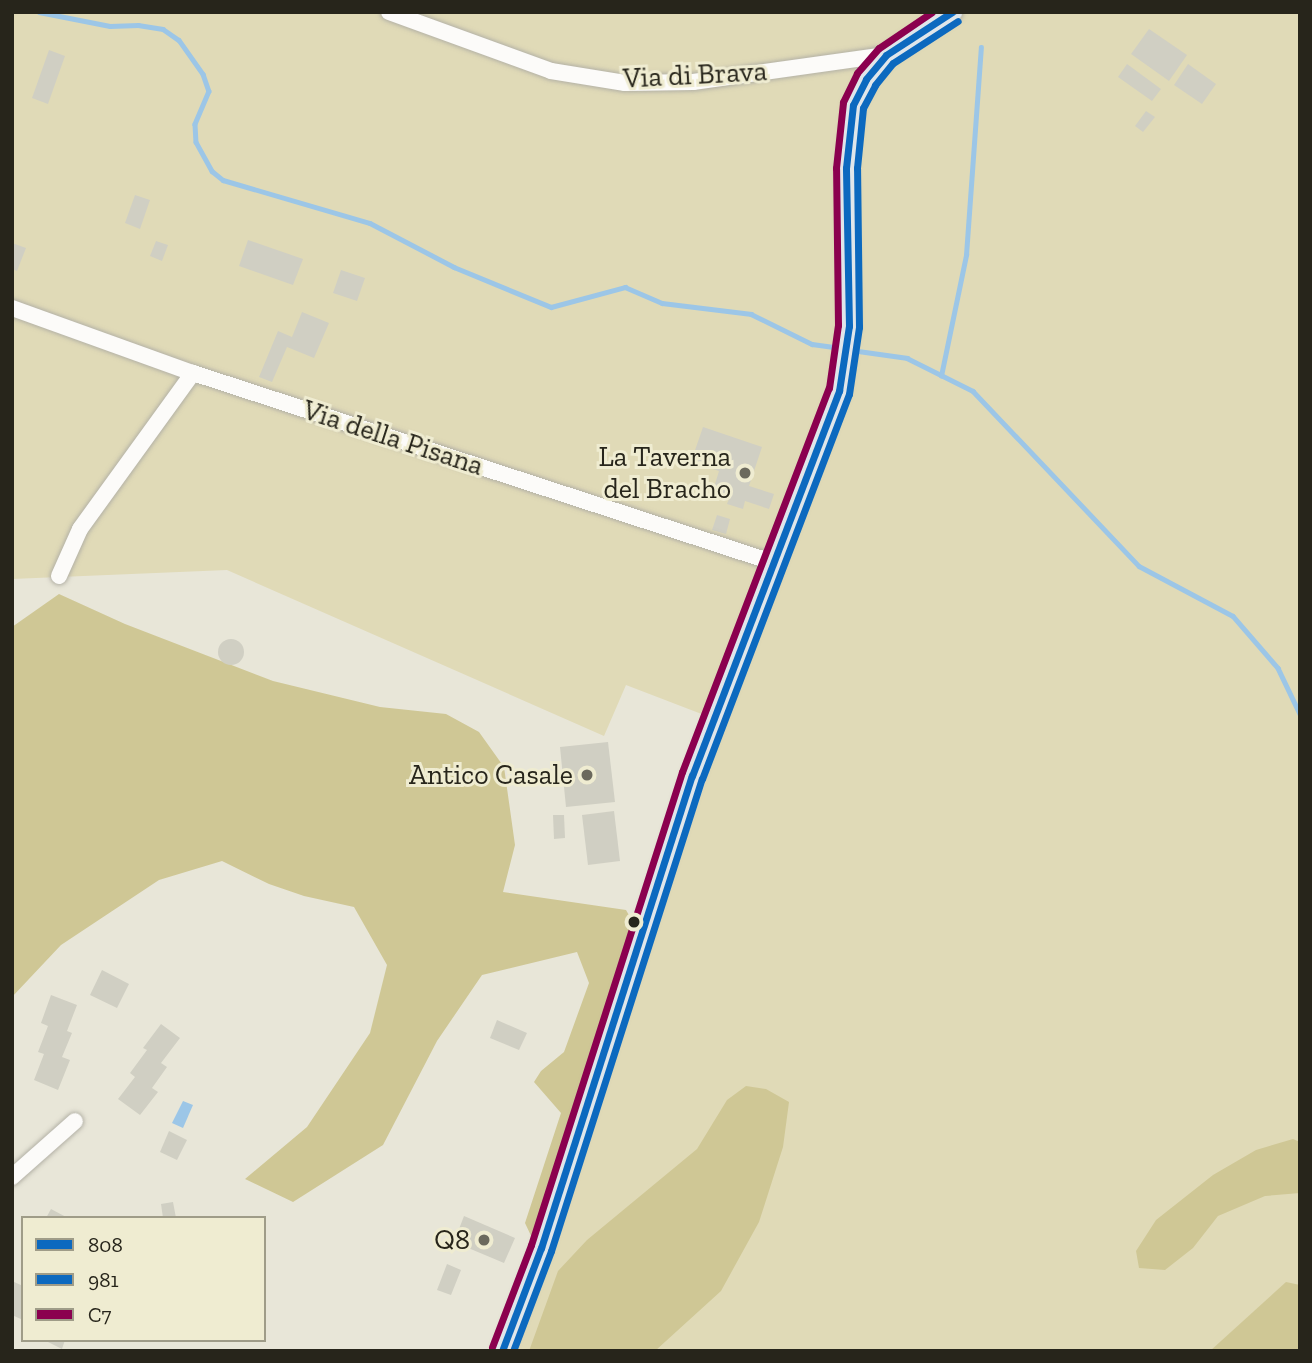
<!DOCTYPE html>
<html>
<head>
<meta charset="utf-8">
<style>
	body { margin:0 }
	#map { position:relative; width:1312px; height:1363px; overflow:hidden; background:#e8e6d8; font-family:"Zilla Slab",serif }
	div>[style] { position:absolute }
	.green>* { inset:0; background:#e0dab7 }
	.forest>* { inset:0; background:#cfc795 }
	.water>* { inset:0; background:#9cc6e7 }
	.stream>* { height:4.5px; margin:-2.25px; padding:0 2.25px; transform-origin:2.25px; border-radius:2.25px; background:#9cc6e7 }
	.building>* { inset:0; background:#d0cfc3 }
	.round { border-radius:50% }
	.roads { filter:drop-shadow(0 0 2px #b3b1a6) drop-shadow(0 0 2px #b3b1a6) }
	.minor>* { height:16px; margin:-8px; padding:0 8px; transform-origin:8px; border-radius:8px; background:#fcfbf9 }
	.major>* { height:19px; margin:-9.5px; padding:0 9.5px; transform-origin:9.5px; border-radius:9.5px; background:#e0e6ea }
	.bus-1>* { height:7px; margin:-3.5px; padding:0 3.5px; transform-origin:3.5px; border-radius:3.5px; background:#0c69bf }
	.bus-2>* { height:7px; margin:-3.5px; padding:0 3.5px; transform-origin:3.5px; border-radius:3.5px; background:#0c69bf }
	.bus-3>* { height:7px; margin:-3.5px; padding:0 3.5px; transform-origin:3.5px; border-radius:3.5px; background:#8b004f }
	.dots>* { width:19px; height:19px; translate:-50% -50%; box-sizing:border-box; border:4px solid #efecd1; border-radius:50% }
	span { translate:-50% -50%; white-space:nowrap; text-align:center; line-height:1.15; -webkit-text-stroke:6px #efecd1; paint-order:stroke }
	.street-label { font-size:28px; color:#27251b }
	.poi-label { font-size:28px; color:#27251b }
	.right { translate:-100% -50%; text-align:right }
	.frame { position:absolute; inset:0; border:14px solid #27251b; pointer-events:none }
	.legend { position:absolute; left:21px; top:1216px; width:245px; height:126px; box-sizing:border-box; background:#efecd1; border:2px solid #9f9c88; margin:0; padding:9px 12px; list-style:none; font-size:21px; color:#27251b }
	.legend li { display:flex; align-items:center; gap:14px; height:35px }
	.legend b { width:35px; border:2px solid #9f9c88 }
</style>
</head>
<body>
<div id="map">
	<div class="green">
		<i style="clip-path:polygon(12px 12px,1300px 12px,1300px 1351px,509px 1351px,528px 1312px,725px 723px,626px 685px,604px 736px,227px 570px,12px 579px)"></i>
	</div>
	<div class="forest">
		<i style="clip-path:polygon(59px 594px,125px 624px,273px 681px,380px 707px,446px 714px,479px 732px,504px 767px,515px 845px,503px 892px,626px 910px,634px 924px,573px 1128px,533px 1240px,525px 1223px,561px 1113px,534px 1082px,541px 1071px,564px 1052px,589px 983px,577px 952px,482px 975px,437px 1041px,383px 1145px,293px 1202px,245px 1179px,307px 1127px,370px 1033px,387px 965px,354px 907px,304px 896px,269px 884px,222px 861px,159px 880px,61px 945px,12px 997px,12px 627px)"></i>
		<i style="clip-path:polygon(746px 1086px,766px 1089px,789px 1102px,783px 1147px,759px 1222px,721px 1291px,655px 1351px,529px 1351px,558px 1271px,587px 1240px,697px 1149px,727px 1100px)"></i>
		<i style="clip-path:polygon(1293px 1139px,1300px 1142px,1300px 1193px,1265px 1196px,1218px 1216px,1193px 1248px,1165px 1270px,1139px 1268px,1136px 1251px,1156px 1220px,1213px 1175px,1256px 1150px)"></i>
		<i style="clip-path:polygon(1286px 1282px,1300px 1285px,1300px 1351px,1210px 1351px)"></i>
	</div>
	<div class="water">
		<i style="clip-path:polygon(183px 1101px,193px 1105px,183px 1128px,172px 1123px)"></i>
	</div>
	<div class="stream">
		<i style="left:39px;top:12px;width:72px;rotate:11.2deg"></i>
		<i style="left:110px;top:26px;width:28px;rotate:-2deg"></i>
		<i style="left:138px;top:25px;width:25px;rotate:9deg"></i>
		<i style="left:163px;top:29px;width:19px;rotate:35deg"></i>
		<i style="left:179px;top:40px;width:42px;rotate:54.8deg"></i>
		<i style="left:203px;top:74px;width:18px;rotate:71deg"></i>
		<i style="left:209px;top:91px;width:36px;rotate:113deg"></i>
		<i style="left:195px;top:124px;width:18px;rotate:87deg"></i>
		<i style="left:196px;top:142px;width:33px;rotate:61deg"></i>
		<i style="left:212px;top:171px;width:14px;rotate:39deg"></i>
		<i style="left:223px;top:180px;width:153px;rotate:16.3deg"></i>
		<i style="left:370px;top:223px;width:95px;rotate:27.6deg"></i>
		<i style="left:454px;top:267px;width:105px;rotate:22.4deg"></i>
		<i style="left:551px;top:307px;width:77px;rotate:-15.1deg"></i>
		<i style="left:625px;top:287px;width:40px;rotate:23.4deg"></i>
		<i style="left:662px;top:303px;width:90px;rotate:7deg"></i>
		<i style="left:751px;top:314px;width:68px;rotate:26.2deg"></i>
		<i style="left:812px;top:344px;width:27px;rotate:8deg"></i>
		<i style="left:851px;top:350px;width:57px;rotate:8.1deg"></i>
		<i style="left:907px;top:358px;width:74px;rotate:26.6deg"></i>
		<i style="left:973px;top:391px;width:241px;rotate:46.5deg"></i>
		<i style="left:1139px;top:566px;width:106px;rotate:28deg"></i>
		<i style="left:1233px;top:616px;width:69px;rotate:49.1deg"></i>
		<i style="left:1278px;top:668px;width:51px;rotate:64.4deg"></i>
		<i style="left:941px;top:376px;width:124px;rotate:-78.3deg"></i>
		<i style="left:966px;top:255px;width:208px;rotate:-85.9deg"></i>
	</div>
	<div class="building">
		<i style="clip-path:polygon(1149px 29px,1187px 55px,1169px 81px,1131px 54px)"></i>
		<i style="clip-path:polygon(49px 50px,65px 56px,48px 104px,32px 98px)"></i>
		<i style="clip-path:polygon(1127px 64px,1161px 89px,1152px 101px,1118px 77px)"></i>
		<i style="clip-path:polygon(1188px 64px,1216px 84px,1202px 104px,1174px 85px)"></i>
		<i style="clip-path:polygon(1146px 111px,1155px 117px,1143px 132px,1135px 126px)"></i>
		<i style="clip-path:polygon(135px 195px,150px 200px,140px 229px,125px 223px)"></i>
		<i style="clip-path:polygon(248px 240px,303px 259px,293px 285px,239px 266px)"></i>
		<i style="clip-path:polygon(156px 241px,168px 245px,162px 261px,150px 256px)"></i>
		<i style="clip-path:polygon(12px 243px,26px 248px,17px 271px,12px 269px)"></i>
		<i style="clip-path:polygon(341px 270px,365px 278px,357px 301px,333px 293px)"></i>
		<i style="clip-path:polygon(302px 312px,329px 323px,314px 358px,287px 347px,272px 382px,259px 377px,278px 331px,292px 337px)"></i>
		<i style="clip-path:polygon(703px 427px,762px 447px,749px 486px,774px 494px,769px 509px,745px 501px,743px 509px,727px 504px,729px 499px,712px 494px,719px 471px,691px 462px)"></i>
		<i style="clip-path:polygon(717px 515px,730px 519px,726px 534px,712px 530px)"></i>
		<i class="round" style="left:218px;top:639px;width:26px;height:26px"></i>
		<i style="clip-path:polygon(608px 742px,615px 802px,566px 807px,560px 747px)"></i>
		<i style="clip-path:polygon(614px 811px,620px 861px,588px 865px,582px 815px)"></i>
		<i style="clip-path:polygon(553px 815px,564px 815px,565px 838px,554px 839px)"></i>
		<i style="clip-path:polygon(102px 970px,129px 984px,117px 1008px,90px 995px)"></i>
		<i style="clip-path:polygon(51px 995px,77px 1005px,67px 1031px,72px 1033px,62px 1057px,70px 1060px,58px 1090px,34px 1080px,44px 1054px,38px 1052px,48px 1026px,41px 1023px)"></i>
		<i style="clip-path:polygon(497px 1020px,527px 1033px,519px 1050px,490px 1038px)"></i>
		<i style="clip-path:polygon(161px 1024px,180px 1038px,161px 1063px,167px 1067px,152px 1088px,158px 1092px,140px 1115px,118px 1099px,135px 1077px,130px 1073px,147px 1050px,143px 1048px)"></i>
		<i style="clip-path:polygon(169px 1131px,187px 1140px,177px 1160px,160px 1152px)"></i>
		<i style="clip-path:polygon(173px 1202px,176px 1218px,163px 1218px,161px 1204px)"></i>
		<i style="clip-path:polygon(51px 1209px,68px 1218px,46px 1218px)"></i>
		<i style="clip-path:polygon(464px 1216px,515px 1238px,504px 1263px,454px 1242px)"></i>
		<i style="clip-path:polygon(447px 1264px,461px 1270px,451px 1295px,437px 1290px)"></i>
		<i style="clip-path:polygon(12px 1281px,23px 1286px,23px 1320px,12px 1315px)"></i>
		<i style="clip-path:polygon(44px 1340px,65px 1340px,62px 1349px)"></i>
	</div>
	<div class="roads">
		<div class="minor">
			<i style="left:389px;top:12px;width:172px;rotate:20deg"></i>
			<i style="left:551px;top:71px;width:75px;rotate:9.2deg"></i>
			<i style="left:625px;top:83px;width:68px;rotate:-0.8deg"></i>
			<i style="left:693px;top:82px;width:195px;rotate:-8deg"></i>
			<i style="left:12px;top:308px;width:192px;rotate:19.8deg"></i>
			<i style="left:193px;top:373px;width:612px;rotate:18.08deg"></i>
			<i style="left:59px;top:576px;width:51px;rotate:-65.9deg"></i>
			<i style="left:80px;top:529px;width:193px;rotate:-54.1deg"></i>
			<i style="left:12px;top:1177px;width:84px;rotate:-41.6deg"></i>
		</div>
		<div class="major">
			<i style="left:502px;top:1351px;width:110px;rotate:-69.3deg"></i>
			<i style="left:541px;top:1248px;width:496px;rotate:-72.3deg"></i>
			<i style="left:692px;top:776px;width:412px;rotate:-69.1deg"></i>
			<i style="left:839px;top:391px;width:66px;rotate:-81.3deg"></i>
			<i style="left:849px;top:326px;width:158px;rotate:-91.1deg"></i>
			<i style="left:846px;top:168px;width:63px;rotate:-83.7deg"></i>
			<i style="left:853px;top:105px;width:29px;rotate:-63deg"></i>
			<i style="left:866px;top:79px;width:31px;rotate:-50deg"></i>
			<i style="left:886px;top:55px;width:79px;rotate:-33.1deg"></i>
		</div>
	</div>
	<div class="bus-1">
		<i style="left:502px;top:1351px;width:110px;rotate:-69.3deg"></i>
		<i style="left:541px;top:1248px;width:496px;rotate:-72.3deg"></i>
		<i style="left:692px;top:776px;width:412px;rotate:-69.1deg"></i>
		<i style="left:839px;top:391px;width:66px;rotate:-81.3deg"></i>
		<i style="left:849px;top:326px;width:158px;rotate:-91.1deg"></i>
		<i style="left:846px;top:168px;width:63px;rotate:-83.7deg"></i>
		<i style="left:853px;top:105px;width:29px;rotate:-63deg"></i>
		<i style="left:866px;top:79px;width:31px;rotate:-50deg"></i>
		<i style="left:886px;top:55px;width:79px;rotate:-33.1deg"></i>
	</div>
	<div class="bus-2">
		<i style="left:513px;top:1351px;width:107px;rotate:-69.2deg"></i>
		<i style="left:551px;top:1251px;width:496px;rotate:-72.3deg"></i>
		<i style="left:702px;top:779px;width:412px;rotate:-69.1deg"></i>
		<i style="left:849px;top:394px;width:68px;rotate:-81.5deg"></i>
		<i style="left:859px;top:327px;width:159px;rotate:-90.7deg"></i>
		<i style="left:857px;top:168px;width:60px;rotate:-84.3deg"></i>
		<i style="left:863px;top:108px;width:26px;rotate:-62deg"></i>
		<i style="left:875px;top:85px;width:28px;rotate:-51deg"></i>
		<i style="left:893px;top:63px;width:77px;rotate:-32.9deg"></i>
	</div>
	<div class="bus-3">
		<i style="left:492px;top:1347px;width:109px;rotate:-69.1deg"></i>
		<i style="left:531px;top:1245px;width:497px;rotate:-72.3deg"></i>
		<i style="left:682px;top:772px;width:411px;rotate:-69.1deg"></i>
		<i style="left:829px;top:388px;width:64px;rotate:-81.9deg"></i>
		<i style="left:838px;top:325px;width:157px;rotate:-90.7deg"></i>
		<i style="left:836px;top:168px;width:66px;rotate:-83.9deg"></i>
		<i style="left:843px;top:102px;width:32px;rotate:-64deg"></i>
		<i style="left:857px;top:73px;width:33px;rotate:-49deg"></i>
		<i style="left:879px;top:48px;width:64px;rotate:-34.2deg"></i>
	</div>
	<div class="dots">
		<i style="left:745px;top:473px;background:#6b695d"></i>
		<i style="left:587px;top:775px;background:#6b695d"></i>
		<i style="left:634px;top:922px;background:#27251b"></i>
		<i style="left:484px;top:1240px;background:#6b695d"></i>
	</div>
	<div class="street-label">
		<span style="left:695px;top:75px;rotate:-3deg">Via di Brava</span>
		<span style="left:393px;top:438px;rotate:18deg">Via della Pisana</span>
	</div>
	<div class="poi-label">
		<span class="right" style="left:731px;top:473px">La Taverna<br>del Bracho</span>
		<span class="right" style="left:573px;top:775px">Antico Casale</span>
		<span class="right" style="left:470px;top:1240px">Q8</span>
	</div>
	<div class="frame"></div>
	<ul class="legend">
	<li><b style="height:9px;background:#0c69bf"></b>808</li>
	<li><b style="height:9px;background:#0c69bf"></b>981</li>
	<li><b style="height:9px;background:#8b004f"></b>C7</li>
	</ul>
</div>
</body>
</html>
